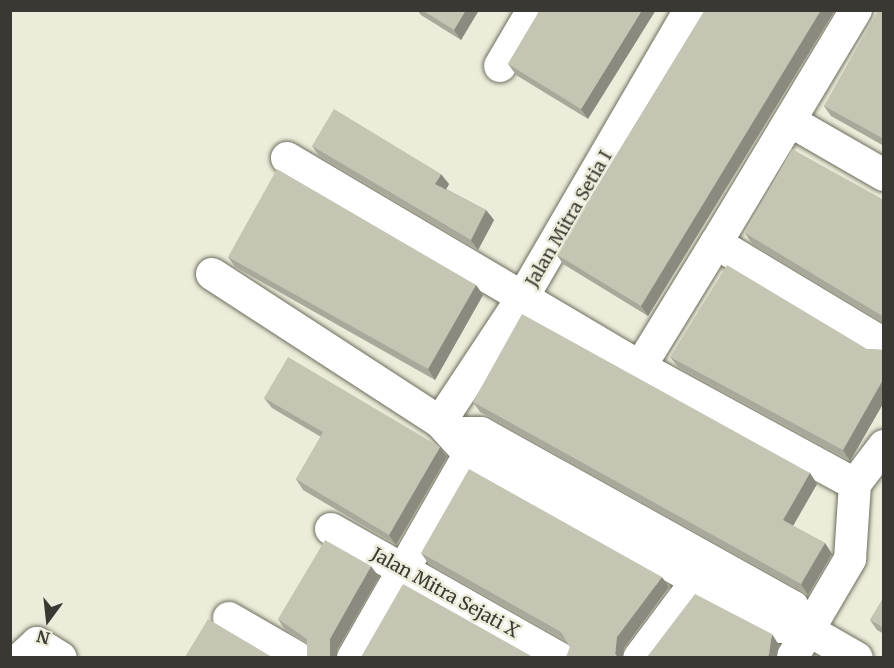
<!DOCTYPE html>
<html>
<head>
<meta charset="utf-8">
<style>
	body { margin:0 }
	#map { position:relative; width:894px; height:668px; overflow:hidden; background:#ececda; font-family:Merriweather,serif }
	div>[style] { position:absolute }
	.roads { filter:drop-shadow(0 0 2px #6d6d5e) drop-shadow(0 0 2px #6d6d5e) }
	.street>* { height:32px; margin:-16px; padding:0 16px; transform-origin:16px; border-radius:16px; background:#fff }
	.wall>* { inset:0; background:#a9a99b }
	.shaded-wall>* { inset:0; background:#8a8a7e }
	.building>* { inset:0; background:#c5c5b4 }
	span { translate:-50% -50%; white-space:nowrap; text-align:center; line-height:1.15; -webkit-text-stroke:5px #ececda; paint-order:stroke }
	.street-label { font-size:18px; color:#393832 }
	.frame { position:absolute; inset:0; border:12px solid #393832; pointer-events:none }
	.north { position:absolute; left:18px; top:590px; width:60px; height:60px; -webkit-text-stroke:4px #ececda; paint-order:stroke; rotate:195deg; font-size:16px; font-weight:700; line-height:24px; text-align:center; color:#393832 }
	.north::after { content:''; display:block; margin:auto; width:21px; height:27px; background:#393832; clip-path:polygon(50% 0,100% 100%,50% 72%,0 100%) }
</style>
</head>
<body>
<div id="map">
	<div class="roads">
		<div class="street">
			<i style="left:856px;top:10px;width:272px;rotate:121deg"></i>
			<i style="left:716px;top:243px;width:196px;rotate:31deg"></i>
			<i style="left:500px;top:66px;width:65px;rotate:-59.5deg"></i>
			<i style="left:790px;top:121px;width:108px;rotate:29.9deg"></i>
			<i style="left:287px;top:158px;width:410px;rotate:30.6deg"></i>
			<i style="left:640px;top:367px;width:245px;rotate:28.6deg"></i>
			<i style="left:855px;top:484px;width:48px;rotate:-52.7deg"></i>
			<i style="left:212px;top:274px;width:272px;rotate:33deg"></i>
			<i style="left:440px;top:422px;width:45px;rotate:47.7deg"></i>
			<i style="left:470px;top:455px;width:355px;rotate:28.9deg"></i>
			<i style="left:781px;top:627px;width:22px"></i>
			<i style="left:803px;top:627px;width:62px;rotate:29.9deg"></i>
			<i style="left:640px;top:367px;width:145px;rotate:-58.5deg"></i>
			<i style="left:440px;top:422px;width:152px;rotate:-56.5deg"></i>
			<i style="left:524px;top:295px;width:330px;rotate:-59.8deg"></i>
			<i style="left:451px;top:433px;width:30px"></i>
			<i style="left:481px;top:433px;width:357px;rotate:29.1deg"></i>
			<i style="left:793px;top:607px;width:22px;rotate:63deg"></i>
			<i style="left:331px;top:529px;width:262px;rotate:29.5deg"></i>
			<i style="left:229px;top:618px;width:80px;rotate:30.1deg"></i>
			<i style="left:21px;top:658px;width:22px;rotate:-43deg"></i>
			<i style="left:37px;top:643px;width:28px;rotate:32deg"></i>
			<i style="left:353px;top:658px;width:254px;rotate:-60.3deg"></i>
			<i style="left:639px;top:658px;width:99px;rotate:-53.2deg"></i>
			<i style="left:792px;top:658px;width:115px;rotate:-59.6deg"></i>
			<i style="left:850px;top:559px;width:75px;rotate:-86.2deg"></i>
		</div>
	</div>
	<div class="wall">
		<i style="clip-path:polygon(417px 10px,479px 10px,461px 40px,421px 15px)"></i>
		<i style="clip-path:polygon(540px 10px,588px 119px,516px 75px,508px 64px)"></i>
		<i style="clip-path:polygon(705px 10px,835px 10px,648px 316px,563px 264px,556px 254px)"></i>
		<i style="clip-path:polygon(884px 10px,884px 146px,831px 116px,824px 106px)"></i>
		<i style="clip-path:polygon(312px 146px,449px 184px,446px 189px,486px 210px,494px 220px,478px 250px,319px 156px)"></i>
		<i style="clip-path:polygon(884px 200px,884px 323px,752px 244px,745px 233px)"></i>
		<i style="clip-path:polygon(228px 257px,476px 285px,483px 295px,435px 380px,235px 267px)"></i>
		<i style="clip-path:polygon(867px 349px,884px 350px,884px 402px,850px 461px,678px 367px,670px 357px)"></i>
		<i style="clip-path:polygon(264px 398px,447px 457px,396px 545px,303px 490px,296px 479px,321px 437px,272px 408px)"></i>
		<i style="clip-path:polygon(473px 402px,810px 473px,817px 484px,793px 526px,825px 543px,832px 554px,808px 595px,480px 412px)"></i>
		<i style="clip-path:polygon(421px 553px,669px 587px,624px 648px,567px 657px,570px 647px,566px 641px,428px 563px)"></i>
		<i style="clip-path:polygon(379px 577px,337px 650px,337px 657px,305px 657px,307px 656px,307px 645px,285px 630px,278px 619px)"></i>
		<i style="clip-path:polygon(884px 597px,884px 634px,877px 630px,870px 620px)"></i>
	</div>
	<div class="shaded-wall">
		<i style="clip-path:polygon(466px 10px,479px 10px,461px 40px,454px 30px)"></i>
		<i style="clip-path:polygon(642px 10px,656px 10px,588px 119px,581px 109px)"></i>
		<i style="clip-path:polygon(821px 10px,835px 10px,648px 316px,641px 306px)"></i>
		<i style="clip-path:polygon(441px 174px,449px 184px,443px 195px,435px 184px)"></i>
		<i style="clip-path:polygon(486px 210px,494px 220px,478px 250px,471px 240px)"></i>
		<i style="clip-path:polygon(476px 285px,483px 295px,435px 380px,428px 369px)"></i>
		<i style="clip-path:polygon(884px 378px,884px 402px,850px 461px,843px 450px)"></i>
		<i style="clip-path:polygon(440px 447px,447px 457px,396px 545px,389px 535px)"></i>
		<i style="clip-path:polygon(810px 473px,817px 484px,790px 531px,783px 520px)"></i>
		<i style="clip-path:polygon(825px 543px,832px 554px,808px 595px,801px 584px)"></i>
		<i style="clip-path:polygon(371px 566px,379px 577px,337px 650px,337px 657px,331px 657px,330px 656px,330px 639px)"></i>
		<i style="clip-path:polygon(662px 577px,669px 587px,624px 648px,623px 657px,617px 657px,615px 654px,617px 637px)"></i>
		<i style="clip-path:polygon(772px 634px,779px 645px,777px 657px,767px 657px)"></i>
	</div>
	<div class="building">
		<i style="clip-path:polygon(422px 10px,466px 10px,454px 30px)"></i>
		<i style="clip-path:polygon(540px 10px,642px 10px,581px 109px,508px 64px)"></i>
		<i style="clip-path:polygon(705px 10px,821px 10px,641px 306px,556px 254px)"></i>
		<i style="clip-path:polygon(878px 10px,884px 10px,884px 139px,824px 106px)"></i>
		<i style="clip-path:polygon(334px 109px,441px 174px,435px 184px,486px 210px,471px 240px,312px 146px)"></i>
		<i style="clip-path:polygon(792px 149px,884px 200px,884px 317px,745px 233px)"></i>
		<i style="clip-path:polygon(277px 169px,476px 285px,428px 369px,228px 257px)"></i>
		<i style="clip-path:polygon(727px 265px,867px 349px,884px 350px,884px 378px,843px 450px,670px 357px)"></i>
		<i style="clip-path:polygon(522px 314px,810px 473px,783px 520px,825px 543px,801px 584px,473px 402px)"></i>
		<i style="clip-path:polygon(288px 357px,440px 447px,389px 535px,296px 479px,323px 432px,264px 398px)"></i>
		<i style="clip-path:polygon(469px 469px,662px 577px,617px 637px,615px 654px,618px 657px,566px 657px,570px 647px,561px 632px,421px 553px)"></i>
		<i style="clip-path:polygon(325px 540px,371px 566px,330px 639px,330px 656px,331px 657px,305px 657px,307px 656px,307px 639px,278px 619px)"></i>
		<i style="clip-path:polygon(403px 584px,533px 657px,361px 657px)"></i>
		<i style="clip-path:polygon(695px 594px,772px 634px,769px 655px,767px 657px,647px 657px)"></i>
		<i style="clip-path:polygon(884px 597px,884px 628px,870px 620px)"></i>
		<i style="clip-path:polygon(208px 619px,272px 657px,185px 657px)"></i>
	</div>
	<div class="street-label">
		<span style="left:569px;top:219px;rotate:-60deg">Jalan Mitra Setia I</span>
		<span style="left:445px;top:593px;rotate:29deg">Jalan Mitra Sejati X</span>
	</div>
	<div class="frame"></div>
	<div class="north">N</div>
</div>
</body>
</html>
